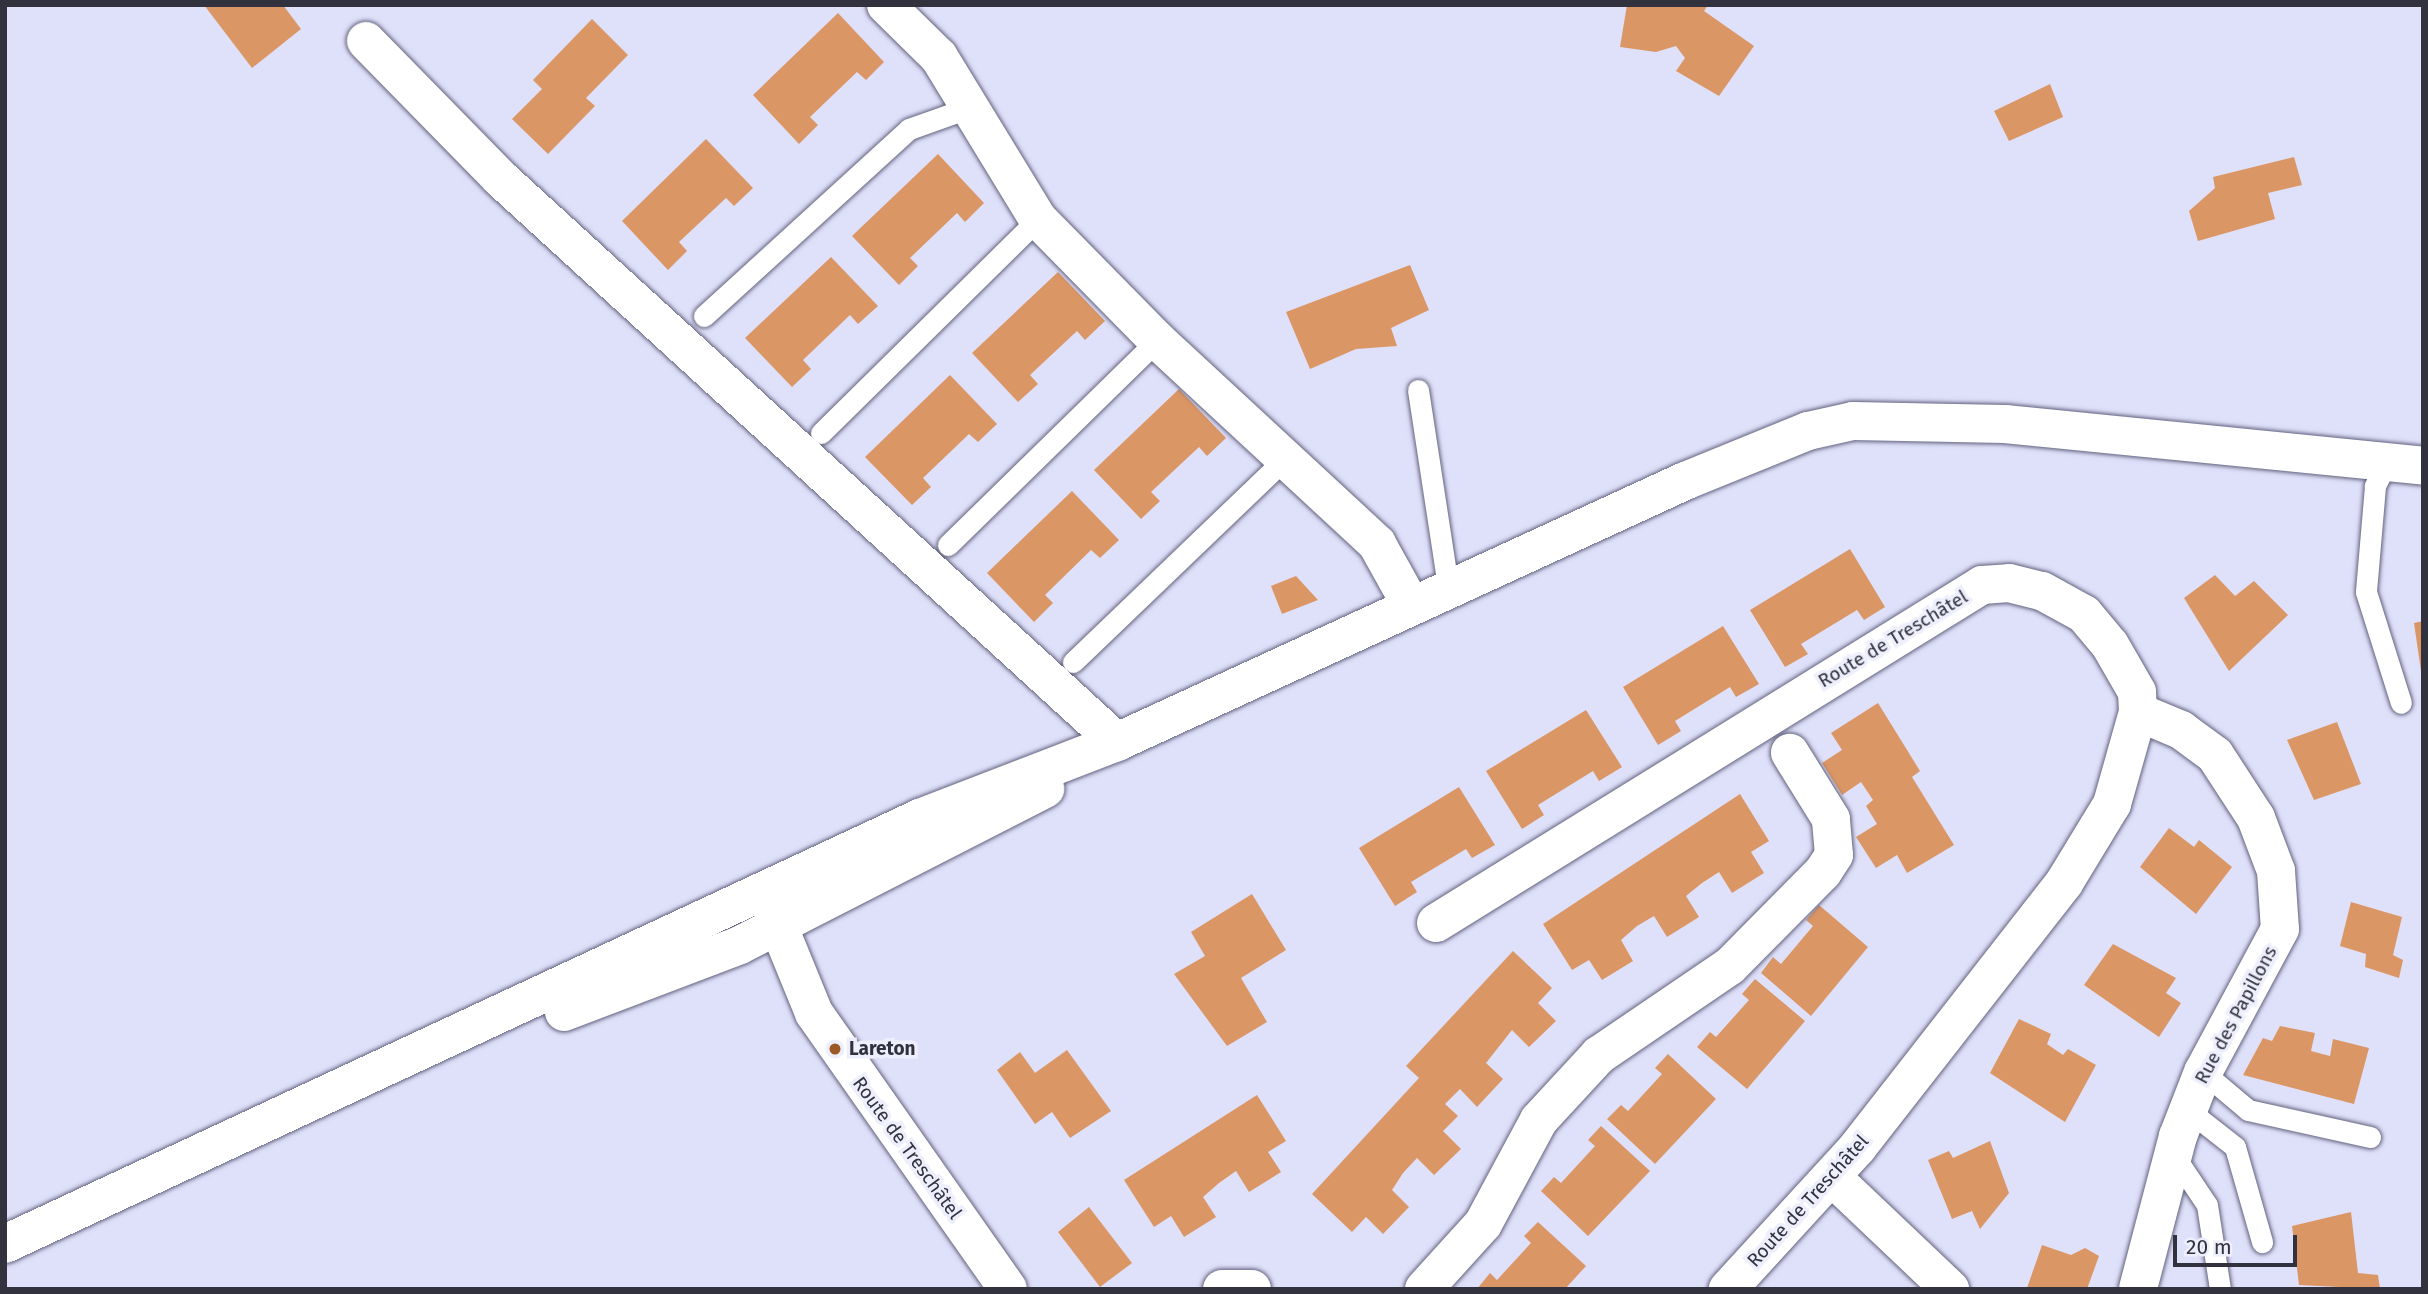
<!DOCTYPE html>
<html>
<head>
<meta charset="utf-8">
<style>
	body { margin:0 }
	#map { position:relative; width:2428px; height:1294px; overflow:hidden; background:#dfe0fa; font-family:"Fira Sans",sans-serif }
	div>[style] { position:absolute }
	.building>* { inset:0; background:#db9665 }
	.roads { filter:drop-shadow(0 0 2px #62637e) drop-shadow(0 0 2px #62637e) }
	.service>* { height:21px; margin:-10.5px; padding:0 10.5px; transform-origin:10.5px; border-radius:10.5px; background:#fff }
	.minor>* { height:38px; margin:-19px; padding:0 19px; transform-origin:19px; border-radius:19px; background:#fff }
	.tertiary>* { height:38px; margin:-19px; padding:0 19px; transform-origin:19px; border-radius:19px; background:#fff }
	.dots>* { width:19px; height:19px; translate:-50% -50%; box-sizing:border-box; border:4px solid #eeeffc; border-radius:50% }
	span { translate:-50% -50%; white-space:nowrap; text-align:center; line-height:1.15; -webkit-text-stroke:7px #eeeffc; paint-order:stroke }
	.street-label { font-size:19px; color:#31323e }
	.poi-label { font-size:19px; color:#31323e; font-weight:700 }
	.left { translate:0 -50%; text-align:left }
	.frame { position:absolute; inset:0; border:7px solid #31323e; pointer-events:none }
	.scale { position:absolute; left:2173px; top:1235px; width:124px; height:32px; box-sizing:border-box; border:4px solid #31323e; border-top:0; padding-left:9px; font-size:21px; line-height:24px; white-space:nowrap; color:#31323e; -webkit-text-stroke:5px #eeeffc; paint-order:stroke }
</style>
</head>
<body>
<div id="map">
	<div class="building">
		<i style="clip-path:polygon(204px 5px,283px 5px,301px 29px,252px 68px)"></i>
		<i style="clip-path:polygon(1627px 5px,1708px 5px,1704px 11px,1754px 46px,1719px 96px,1676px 71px,1685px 58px,1676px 46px,1656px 52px,1620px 47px)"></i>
		<i style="clip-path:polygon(838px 13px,884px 62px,866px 80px,857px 72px,810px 117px,818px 125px,799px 144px,753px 95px)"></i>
		<i style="clip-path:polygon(592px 19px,628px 55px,586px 98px,595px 106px,548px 154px,512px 119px,542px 89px,533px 80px)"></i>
		<i style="clip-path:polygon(2050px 84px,2063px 117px,2009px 141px,1994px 111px)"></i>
		<i style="clip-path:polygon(706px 139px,753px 188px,734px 206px,726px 198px,679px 242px,687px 251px,668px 270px,622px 221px)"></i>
		<i style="clip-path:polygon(938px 154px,984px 203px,965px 222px,957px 213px,910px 258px,918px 266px,899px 285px,852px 236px)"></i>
		<i style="clip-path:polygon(2294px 157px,2302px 185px,2268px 193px,2275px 219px,2198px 241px,2189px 211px,2215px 188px,2213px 177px)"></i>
		<i style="clip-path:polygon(831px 257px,878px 306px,858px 324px,850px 315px,803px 360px,811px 369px,792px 387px,745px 338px)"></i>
		<i style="clip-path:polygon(1410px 265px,1429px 310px,1391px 328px,1397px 346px,1356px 349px,1310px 369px,1286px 312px)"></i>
		<i style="clip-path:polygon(1058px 272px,1105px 321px,1085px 340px,1077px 331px,1030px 375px,1038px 384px,1018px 402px,972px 353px)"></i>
		<i style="clip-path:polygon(950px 375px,997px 424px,978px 442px,969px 434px,923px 478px,931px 487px,912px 505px,865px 457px)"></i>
		<i style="clip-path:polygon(1179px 389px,1226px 438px,1207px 456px,1199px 447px,1151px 492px,1160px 501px,1141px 519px,1094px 470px)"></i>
		<i style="clip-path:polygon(1072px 491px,1119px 540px,1100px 558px,1091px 550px,1045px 595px,1053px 603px,1034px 622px,987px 573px)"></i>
		<i style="clip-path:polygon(1850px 549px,1885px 607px,1864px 620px,1857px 610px,1801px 644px,1808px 654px,1785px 667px,1750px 610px)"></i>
		<i style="clip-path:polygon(2215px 575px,2235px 596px,2254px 581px,2288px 615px,2229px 671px,2184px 598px)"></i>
		<i style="clip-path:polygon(1296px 576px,1318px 600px,1282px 614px,1271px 586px)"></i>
		<i style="clip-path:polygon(2423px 621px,2423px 671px,2421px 671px,2414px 623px)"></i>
		<i style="clip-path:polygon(1723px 626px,1759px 684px,1736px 697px,1730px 687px,1675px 721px,1681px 731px,1658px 745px,1623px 687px)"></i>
		<i style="clip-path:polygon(1878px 703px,1920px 771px,1912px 777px,1954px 845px,1907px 873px,1897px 855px,1876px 868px,1856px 837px,1877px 824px,1866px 806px,1873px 800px,1861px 782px,1842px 795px,1822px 763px,1842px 750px,1831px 733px)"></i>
		<i style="clip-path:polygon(1586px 710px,1622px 767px,1599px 781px,1593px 771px,1538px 805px,1544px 815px,1522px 829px,1486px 771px)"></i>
		<i style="clip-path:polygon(2337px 722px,2361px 784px,2314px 800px,2287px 740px)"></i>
		<i style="clip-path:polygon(1459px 787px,1495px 845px,1472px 858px,1466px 849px,1411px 882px,1417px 892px,1395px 906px,1359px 848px)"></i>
		<i style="clip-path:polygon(1740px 794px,1769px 841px,1751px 852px,1764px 873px,1732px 893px,1719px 872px,1702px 883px,1686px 896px,1699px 917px,1667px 937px,1654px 916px,1637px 926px,1621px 940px,1633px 961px,1602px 980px,1589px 960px,1572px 970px,1543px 924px)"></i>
		<i style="clip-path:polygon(2169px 828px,2194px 847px,2199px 840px,2232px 867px,2196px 914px,2140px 867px)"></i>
		<i style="clip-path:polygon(1252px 894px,1286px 950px,1241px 978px,1267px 1022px,1227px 1046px,1174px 974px,1205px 956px,1191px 932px)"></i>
		<i style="clip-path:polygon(2351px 902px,2402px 917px,2393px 955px,2403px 960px,2399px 978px,2365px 967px,2366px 954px,2340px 946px)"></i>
		<i style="clip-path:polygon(1819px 905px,1868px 947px,1811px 1016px,1761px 973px,1773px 957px,1781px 964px,1813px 926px,1806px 920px)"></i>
		<i style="clip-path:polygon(2113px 944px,2176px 978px,2166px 993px,2181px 1003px,2159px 1037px,2084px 985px)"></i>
		<i style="clip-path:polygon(1513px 951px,1552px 988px,1538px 1003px,1556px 1021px,1529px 1047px,1512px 1030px,1486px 1063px,1503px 1079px,1477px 1107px,1460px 1089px,1445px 1104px,1458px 1116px,1443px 1131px,1461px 1149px,1434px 1175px,1417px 1158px,1403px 1173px,1392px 1190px,1409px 1207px,1383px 1234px,1366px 1217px,1352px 1232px,1312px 1194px,1419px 1078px,1406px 1066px)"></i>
		<i style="clip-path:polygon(1755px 979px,1805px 1021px,1747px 1089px,1697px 1047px,1710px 1032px,1716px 1037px,1749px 1000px,1742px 994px)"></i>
		<i style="clip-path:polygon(2019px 1019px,2051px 1034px,2047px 1044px,2063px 1055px,2068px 1049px,2096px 1065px,2065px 1122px,1990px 1073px)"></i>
		<i style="clip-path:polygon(2280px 1026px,2315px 1033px,2311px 1051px,2330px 1056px,2333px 1039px,2369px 1048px,2354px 1104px,2243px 1075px,2263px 1038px,2272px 1041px)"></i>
		<i style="clip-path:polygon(1067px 1050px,1111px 1111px,1070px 1138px,1052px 1112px,1035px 1124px,997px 1070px,1020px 1052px,1035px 1073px)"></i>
		<i style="clip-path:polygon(1668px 1054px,1716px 1099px,1655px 1164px,1607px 1119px,1621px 1105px,1628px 1111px,1662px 1074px,1655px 1068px)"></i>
		<i style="clip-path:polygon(1257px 1095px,1286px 1141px,1268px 1152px,1281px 1172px,1249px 1192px,1236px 1171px,1219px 1183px,1203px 1197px,1216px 1217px,1184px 1237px,1171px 1216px,1154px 1227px,1124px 1180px)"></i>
		<i style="clip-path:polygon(1601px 1126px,1650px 1171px,1588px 1236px,1541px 1191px,1554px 1177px,1561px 1183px,1595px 1146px,1588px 1140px)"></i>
		<i style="clip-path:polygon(1990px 1141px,2009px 1193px,1980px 1229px,1972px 1211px,1952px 1219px,1928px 1160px,1949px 1151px,1953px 1158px)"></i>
		<i style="clip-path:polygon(1089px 1207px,1132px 1263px,1100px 1287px,1058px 1232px)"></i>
		<i style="clip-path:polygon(2351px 1212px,2358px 1273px,2378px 1275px,2380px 1289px,2299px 1285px,2292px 1226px)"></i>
		<i style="clip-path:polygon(1538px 1222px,1586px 1266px,1565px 1289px,1477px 1289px,1490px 1273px,1497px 1280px,1531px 1243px,1524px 1236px)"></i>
		<i style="clip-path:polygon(2042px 1245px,2071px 1255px,2085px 1248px,2099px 1256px,2087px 1289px,2027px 1288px)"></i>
	</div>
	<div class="roads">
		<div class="service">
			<i style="left:704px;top:316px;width:277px;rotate:-42.4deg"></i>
			<i style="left:909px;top:129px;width:63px;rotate:-19.6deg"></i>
			<i style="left:1418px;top:390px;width:199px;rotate:81.3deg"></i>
			<i style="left:821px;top:433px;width:305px;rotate:-44.6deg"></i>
			<i style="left:2387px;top:462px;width:27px;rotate:117deg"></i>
			<i style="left:2375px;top:486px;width:106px;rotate:94.9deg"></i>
			<i style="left:2366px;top:592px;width:116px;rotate:72.5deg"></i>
			<i style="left:948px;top:545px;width:293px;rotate:-44.4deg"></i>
			<i style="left:1073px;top:662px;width:294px;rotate:-43.8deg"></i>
			<i style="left:2203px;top:1072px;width:59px;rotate:40.2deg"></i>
			<i style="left:2248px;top:1110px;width:125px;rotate:12.5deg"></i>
			<i style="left:2188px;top:1110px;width:60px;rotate:38.2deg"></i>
			<i style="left:2235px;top:1147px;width:99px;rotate:74.1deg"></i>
			<i style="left:2173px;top:1154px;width:61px;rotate:56.3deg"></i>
			<i style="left:2207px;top:1205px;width:85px;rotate:81.2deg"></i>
		</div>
		<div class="minor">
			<i style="left:886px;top:5px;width:74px;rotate:44.5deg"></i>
			<i style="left:939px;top:57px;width:190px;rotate:58.6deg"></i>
			<i style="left:1038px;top:219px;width:170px;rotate:45.5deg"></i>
			<i style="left:1157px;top:340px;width:300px;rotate:42.8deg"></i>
			<i style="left:1377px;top:544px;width:70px;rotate:60.9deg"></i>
			<i style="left:366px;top:41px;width:192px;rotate:45.6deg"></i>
			<i style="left:500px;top:178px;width:836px;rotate:42.43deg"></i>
			<i style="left:2138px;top:712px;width:47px;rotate:22.7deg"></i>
			<i style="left:2181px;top:730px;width:42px;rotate:36.3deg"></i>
			<i style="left:2215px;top:755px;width:75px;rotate:56.9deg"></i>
			<i style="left:2256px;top:818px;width:57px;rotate:69.3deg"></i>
			<i style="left:2276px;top:871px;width:58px;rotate:86.1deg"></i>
			<i style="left:2280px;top:929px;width:162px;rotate:118.3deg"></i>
			<i style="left:2203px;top:1072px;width:69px;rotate:111.3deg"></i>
			<i style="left:2178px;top:1136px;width:158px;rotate:104.7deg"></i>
			<i style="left:788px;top:899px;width:21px;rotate:131deg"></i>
			<i style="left:774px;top:915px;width:106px;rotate:67.8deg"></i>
			<i style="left:814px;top:1013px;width:337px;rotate:54.9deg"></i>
			<i style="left:1436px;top:923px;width:642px;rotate:-31.76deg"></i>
			<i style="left:1982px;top:585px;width:27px;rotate:-4deg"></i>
			<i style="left:2009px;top:583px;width:34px;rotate:14deg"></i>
			<i style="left:2042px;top:591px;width:48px;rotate:28.7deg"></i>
			<i style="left:2084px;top:614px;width:40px;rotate:50deg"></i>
			<i style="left:2110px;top:645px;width:54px;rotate:60.1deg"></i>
			<i style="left:2137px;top:692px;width:20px;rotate:87deg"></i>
			<i style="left:2138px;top:712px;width:96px;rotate:105.8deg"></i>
			<i style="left:2112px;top:804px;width:92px;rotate:121.3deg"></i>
			<i style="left:2064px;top:883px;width:335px;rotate:128deg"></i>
			<i style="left:1858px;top:1147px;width:193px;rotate:132.5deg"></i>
			<i style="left:1832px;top:1177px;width:163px;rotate:43.5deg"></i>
			<i style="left:1222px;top:1289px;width:30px"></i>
			<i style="left:1424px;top:1289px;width:88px;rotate:-47.8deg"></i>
			<i style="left:1483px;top:1224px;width:118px;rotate:-61.7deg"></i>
			<i style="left:1539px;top:1120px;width:88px;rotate:-47.3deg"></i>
			<i style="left:1599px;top:1055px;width:158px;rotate:-34.2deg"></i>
			<i style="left:1730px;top:966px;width:132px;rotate:-45.3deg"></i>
			<i style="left:1823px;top:872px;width:20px;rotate:-57deg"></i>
			<i style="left:1834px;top:855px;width:36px;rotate:-95deg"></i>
			<i style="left:1831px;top:819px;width:78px;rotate:-121.8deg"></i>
		</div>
		<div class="tertiary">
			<i style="left:564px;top:1012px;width:188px;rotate:-20.8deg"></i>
			<i style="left:740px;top:945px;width:343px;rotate:-27.1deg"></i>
			<i style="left:5px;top:1244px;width:1009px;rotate:-24.97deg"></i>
			<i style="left:920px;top:818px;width:211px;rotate:-21.1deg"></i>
			<i style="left:1117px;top:742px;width:625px;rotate:-24.68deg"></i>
			<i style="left:1685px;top:481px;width:133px;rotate:-22.1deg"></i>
			<i style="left:1808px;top:431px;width:46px;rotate:-12.5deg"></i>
			<i style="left:1853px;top:421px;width:152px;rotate:1.1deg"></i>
			<i style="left:2005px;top:424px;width:420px;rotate:5.7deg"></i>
		</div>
	</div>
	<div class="dots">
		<i style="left:835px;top:1049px;background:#9a5925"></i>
	</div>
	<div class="street-label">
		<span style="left:1893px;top:639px;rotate:-31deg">Route de Treschâtel</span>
		<span style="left:2236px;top:1015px;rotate:-62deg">Rue des Papillons</span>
		<span style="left:907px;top:1148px;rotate:54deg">Route de Treschâtel</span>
		<span style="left:1808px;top:1201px;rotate:-48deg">Route de Treschâtel</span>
	</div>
	<div class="poi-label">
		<span class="left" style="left:849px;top:1049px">Lareton</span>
	</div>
	<div class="frame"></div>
	<div class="scale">20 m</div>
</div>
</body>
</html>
